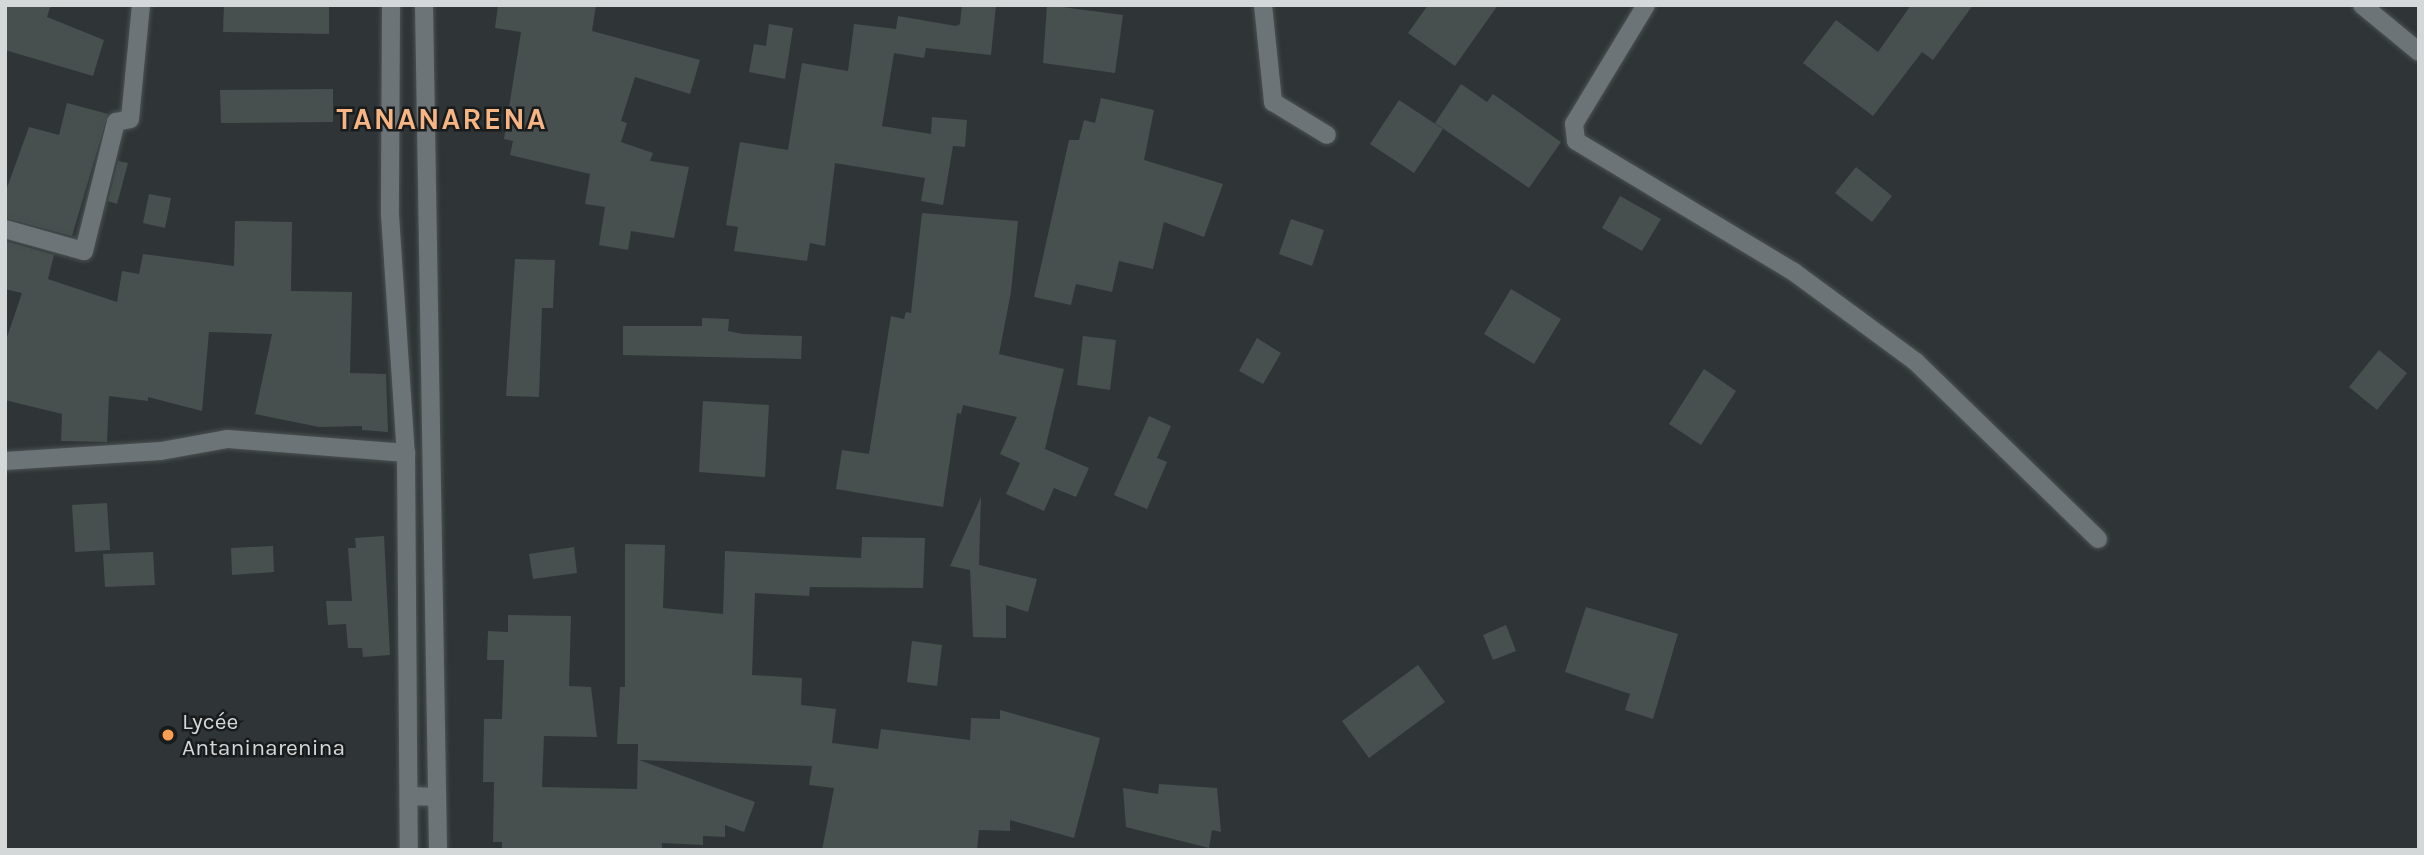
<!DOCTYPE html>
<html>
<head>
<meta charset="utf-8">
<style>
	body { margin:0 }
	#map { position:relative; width:2424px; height:855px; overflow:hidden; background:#2f3537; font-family:Karla,sans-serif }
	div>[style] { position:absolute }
	.building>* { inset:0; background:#484f4f }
	.roads { filter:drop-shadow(0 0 2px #4c5153) drop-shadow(0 0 2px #4c5153) }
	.minor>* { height:18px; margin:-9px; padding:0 9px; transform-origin:9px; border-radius:9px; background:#6d7477 }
	.tertiary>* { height:18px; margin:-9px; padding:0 9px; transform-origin:9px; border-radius:9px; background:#6d7477 }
	.dots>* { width:19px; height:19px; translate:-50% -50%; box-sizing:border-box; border:4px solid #191c1d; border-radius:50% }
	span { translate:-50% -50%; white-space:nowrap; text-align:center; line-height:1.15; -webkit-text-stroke:5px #191c1d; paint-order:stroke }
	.poi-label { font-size:23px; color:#d4d8d9 }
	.left { translate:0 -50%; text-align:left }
	.district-label { font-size:30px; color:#f7b584; font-weight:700; letter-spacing:2px }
	.frame { position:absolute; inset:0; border:7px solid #d4d8d9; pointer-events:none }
</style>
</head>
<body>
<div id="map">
	<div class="building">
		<i style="clip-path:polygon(5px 5px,51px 5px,47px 17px,104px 40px,93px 76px,5px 50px)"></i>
		<i style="clip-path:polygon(224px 5px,329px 5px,329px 34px,223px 32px)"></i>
		<i style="clip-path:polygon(498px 5px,596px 5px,592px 31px,700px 60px,690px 94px,635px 77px,621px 121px,627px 123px,621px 142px,653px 153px,650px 161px,689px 167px,674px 238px,631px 231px,628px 250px,599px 245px,605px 207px,585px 204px,590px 174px,510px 155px,513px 141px,504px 139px,521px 32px,495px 28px)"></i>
		<i style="clip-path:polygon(962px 5px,996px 5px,991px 55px,926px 48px,924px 58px,894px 53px,882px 126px,931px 134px,932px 117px,967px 120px,965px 147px,953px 146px,943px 205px,921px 201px,925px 178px,835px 163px,825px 246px,810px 243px,807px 261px,734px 251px,738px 227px,726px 225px,740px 142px,788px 150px,802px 63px,848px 71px,854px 24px,896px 29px,898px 16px,956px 26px,960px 24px)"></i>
		<i style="clip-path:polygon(1047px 5px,1123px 15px,1115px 73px,1043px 63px)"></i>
		<i style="clip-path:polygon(1428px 5px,1498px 5px,1455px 66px,1408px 33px)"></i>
		<i style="clip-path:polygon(1911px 5px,1973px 5px,1933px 60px,1922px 52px,1873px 116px,1803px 63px,1836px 20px,1878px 52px)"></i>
		<i style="clip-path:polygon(769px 24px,793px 28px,785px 79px,749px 72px,754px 44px,766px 46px)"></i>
		<i style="clip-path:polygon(1461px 84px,1487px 102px,1493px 94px,1561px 142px,1529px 188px,1435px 123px)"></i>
		<i style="clip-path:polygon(333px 89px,333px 122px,221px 123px,220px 90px)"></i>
		<i style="clip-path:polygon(1101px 98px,1154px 110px,1144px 160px,1223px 184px,1204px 237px,1164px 222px,1153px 269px,1119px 261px,1112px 292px,1076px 284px,1071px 305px,1034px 297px,1069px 140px,1079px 140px,1084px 120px,1095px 123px)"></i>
		<i style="clip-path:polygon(1399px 100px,1443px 129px,1414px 173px,1370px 144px)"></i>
		<i style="clip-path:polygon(67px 103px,108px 114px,72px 236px,5px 218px,5px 193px,29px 127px,59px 135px)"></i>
		<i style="clip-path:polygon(118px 161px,128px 163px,117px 204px,108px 201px)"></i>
		<i style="clip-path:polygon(1856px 167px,1892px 196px,1872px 222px,1835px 193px)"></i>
		<i style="clip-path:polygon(149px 194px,171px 198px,165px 228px,143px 223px)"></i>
		<i style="clip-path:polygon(1620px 196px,1661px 219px,1642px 251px,1602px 228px)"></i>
		<i style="clip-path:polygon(922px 213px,1018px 221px,1011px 292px,999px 354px,1064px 369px,1045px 449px,1089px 468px,1076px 497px,1054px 488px,1044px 511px,1006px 494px,1020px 463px,1000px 454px,1017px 417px,963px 405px,961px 414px,957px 413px,943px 507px,836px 489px,842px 450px,869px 454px,891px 316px,904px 319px,906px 312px,911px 313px)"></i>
		<i style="clip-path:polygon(1291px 219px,1324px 230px,1312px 266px,1279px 254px)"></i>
		<i style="clip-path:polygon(235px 221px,292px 222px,291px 291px,352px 292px,350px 373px,386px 374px,388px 432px,362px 430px,362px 426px,319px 427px,255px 414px,272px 334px,209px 332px,202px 411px,148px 397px,148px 401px,109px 396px,107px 442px,61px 441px,62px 414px,5px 400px,6px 340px,22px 293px,5px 289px,5px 241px,54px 255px,48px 279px,117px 302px,122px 271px,139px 274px,143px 254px,234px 266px)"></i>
		<i style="clip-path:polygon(515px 259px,555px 260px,553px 308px,542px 308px,539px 397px,506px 396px)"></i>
		<i style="clip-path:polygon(1511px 289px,1561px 319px,1534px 364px,1484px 334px)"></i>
		<i style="clip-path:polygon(702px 318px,729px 319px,728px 331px,743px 334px,802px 336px,801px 359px,623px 355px,623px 326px,702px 326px)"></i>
		<i style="clip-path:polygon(1083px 336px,1116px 340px,1110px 390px,1077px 385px)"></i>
		<i style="clip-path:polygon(1257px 338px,1281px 353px,1263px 384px,1239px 371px)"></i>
		<i style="clip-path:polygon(2379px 350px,2407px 373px,2377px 410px,2349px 387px)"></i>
		<i style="clip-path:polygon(1704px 369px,1736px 391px,1701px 445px,1669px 424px)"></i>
		<i style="clip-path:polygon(703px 401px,769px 405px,765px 477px,699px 472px)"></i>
		<i style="clip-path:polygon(1149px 416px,1171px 426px,1157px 458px,1167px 462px,1147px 509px,1114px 495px)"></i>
		<i style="clip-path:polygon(981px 497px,979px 565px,1037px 579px,1028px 612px,1006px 605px,1006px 638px,973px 637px,970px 570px,950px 566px)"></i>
		<i style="clip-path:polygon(107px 503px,110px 550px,75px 552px,72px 505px)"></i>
		<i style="clip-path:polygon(384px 536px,390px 655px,363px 657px,362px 648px,348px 648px,346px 624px,328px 625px,326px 601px,352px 601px,348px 548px,356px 548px,355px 538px)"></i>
		<i style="clip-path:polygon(862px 537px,925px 538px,923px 588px,810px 587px,809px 596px,755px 593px,752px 675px,802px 678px,801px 705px,836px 709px,832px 743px,878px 749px,881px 729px,970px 740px,971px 718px,1000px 719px,1000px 710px,1100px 738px,1074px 838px,1010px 820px,1010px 831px,979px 830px,977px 850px,822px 850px,834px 788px,809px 785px,812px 766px,639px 760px,755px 802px,744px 832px,725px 825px,725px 837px,703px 836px,703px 845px,662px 843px,662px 848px,502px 850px,502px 842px,493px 842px,494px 782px,483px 782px,484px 719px,502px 719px,504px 660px,487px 660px,488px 631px,508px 632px,508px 615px,571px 616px,569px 686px,591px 687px,597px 737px,544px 736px,542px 787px,637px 789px,638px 744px,617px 744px,620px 687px,625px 687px,625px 544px,665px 545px,663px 608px,723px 614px,725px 551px,861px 558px)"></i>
		<i style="clip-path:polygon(273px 546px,274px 572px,232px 575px,231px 548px)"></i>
		<i style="clip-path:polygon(574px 547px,577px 573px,533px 579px,529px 554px)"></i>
		<i style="clip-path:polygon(153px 552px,155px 585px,105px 587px,103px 554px)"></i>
		<i style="clip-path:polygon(1586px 607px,1678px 634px,1653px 719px,1625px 710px,1630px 694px,1565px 672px)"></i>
		<i style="clip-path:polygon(1506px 625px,1516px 651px,1493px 660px,1483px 635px)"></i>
		<i style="clip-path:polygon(912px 641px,942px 645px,937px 686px,907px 682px)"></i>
		<i style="clip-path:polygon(1418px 665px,1445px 702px,1369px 758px,1342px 721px)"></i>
		<i style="clip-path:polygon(1159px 784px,1217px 788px,1221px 832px,1212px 830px,1209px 848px,1126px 827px,1123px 788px,1158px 794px)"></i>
	</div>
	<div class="roads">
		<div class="minor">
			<i style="left:1263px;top:5px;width:98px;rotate:84.1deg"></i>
			<i style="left:1273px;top:102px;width:63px;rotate:31.4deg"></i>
			<i style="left:1646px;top:5px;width:139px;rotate:121.2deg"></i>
			<i style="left:1574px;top:124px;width:17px;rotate:83deg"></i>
			<i style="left:1576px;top:141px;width:254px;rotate:31deg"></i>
			<i style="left:1794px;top:272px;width:152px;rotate:36.4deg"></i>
			<i style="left:1916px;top:362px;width:254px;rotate:44.2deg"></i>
			<i style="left:5px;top:229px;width:82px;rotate:15.6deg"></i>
			<i style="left:84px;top:251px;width:133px;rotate:-76.1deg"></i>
			<i style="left:116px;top:122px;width:14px;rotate:-12deg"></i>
			<i style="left:130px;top:119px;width:115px;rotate:-84.5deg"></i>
			<i style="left:5px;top:461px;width:156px;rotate:-3.7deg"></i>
			<i style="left:161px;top:451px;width:68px;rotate:-10.2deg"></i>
			<i style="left:228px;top:439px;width:179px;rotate:4.5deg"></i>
			<i style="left:409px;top:796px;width:28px;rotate:2deg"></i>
		</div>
		<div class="tertiary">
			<i style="left:391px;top:5px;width:210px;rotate:90.3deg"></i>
			<i style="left:390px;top:215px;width:239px;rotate:86.2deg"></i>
			<i style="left:406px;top:453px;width:397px;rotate:89.6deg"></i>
			<i style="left:424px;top:5px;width:845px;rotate:89.05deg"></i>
			<i style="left:2362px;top:5px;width:74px;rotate:39.5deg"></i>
		</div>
	</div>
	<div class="dots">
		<i style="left:168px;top:735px;background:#fb9e51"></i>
	</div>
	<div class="poi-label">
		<span class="left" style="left:182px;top:735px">Lycée<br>Antaninarenina</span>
	</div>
	<div class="district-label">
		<span style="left:442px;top:119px">TANANARENA</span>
	</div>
	<div class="frame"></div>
</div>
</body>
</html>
